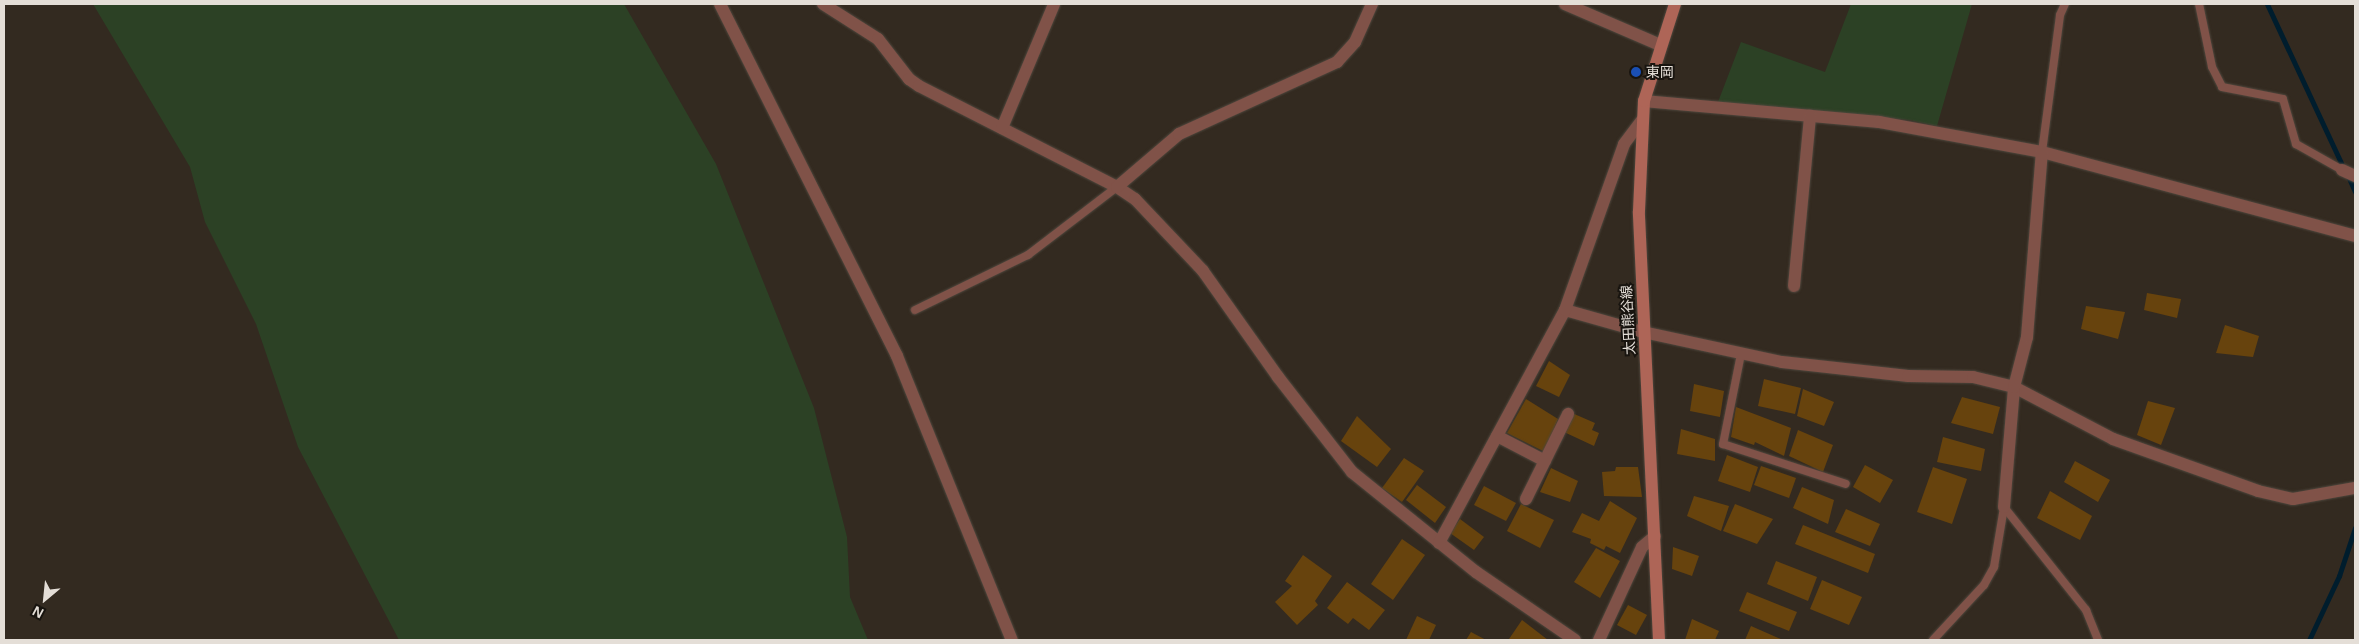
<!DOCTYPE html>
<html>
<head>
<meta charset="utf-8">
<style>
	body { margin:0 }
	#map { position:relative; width:2359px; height:644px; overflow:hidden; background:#332a20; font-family:Arial,"Noto Sans JP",sans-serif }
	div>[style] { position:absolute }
	.green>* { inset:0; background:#2c4125 }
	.stream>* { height:5px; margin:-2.5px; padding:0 2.5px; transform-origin:2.5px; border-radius:2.5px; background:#001d2d }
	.building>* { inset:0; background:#67430d }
	.roads { filter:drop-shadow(0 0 1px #4f473d) drop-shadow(0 0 1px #4f473d) }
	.service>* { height:8px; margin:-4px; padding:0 4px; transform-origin:4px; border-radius:4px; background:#805248 }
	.minor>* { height:12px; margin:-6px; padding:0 6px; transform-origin:6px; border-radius:6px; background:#805248 }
	.tertiary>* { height:12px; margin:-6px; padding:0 6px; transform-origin:6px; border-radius:6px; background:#805248 }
	.secondary>* { height:12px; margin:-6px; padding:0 6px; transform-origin:6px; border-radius:6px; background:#ae6557 }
	.dots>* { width:14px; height:14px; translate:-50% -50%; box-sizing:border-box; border:2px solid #18140f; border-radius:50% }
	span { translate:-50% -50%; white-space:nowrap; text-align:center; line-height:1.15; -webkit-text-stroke:4px #18140f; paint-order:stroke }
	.poi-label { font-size:14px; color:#e4ded7 }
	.left { translate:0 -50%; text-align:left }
	.street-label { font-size:14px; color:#e4ded7 }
	.frame { position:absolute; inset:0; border:5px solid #e4ded7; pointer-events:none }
	.north { position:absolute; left:20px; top:574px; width:50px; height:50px; -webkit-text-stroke:4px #18140f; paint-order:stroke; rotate:208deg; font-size:14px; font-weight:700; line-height:20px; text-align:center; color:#e4ded7 }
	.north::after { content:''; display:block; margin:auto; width:18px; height:22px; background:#e4ded7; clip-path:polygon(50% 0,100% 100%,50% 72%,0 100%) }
</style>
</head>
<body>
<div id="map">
	<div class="green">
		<i style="clip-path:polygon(93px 4px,624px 4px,716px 164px,814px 408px,847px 537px,850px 597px,868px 640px,399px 640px,298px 447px,256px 324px,205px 222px,190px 167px)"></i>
		<i style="clip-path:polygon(1851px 4px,1972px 4px,1937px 126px,1910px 120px,1718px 102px,1741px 42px,1825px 72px)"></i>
	</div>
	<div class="stream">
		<i style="left:2267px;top:4px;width:182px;rotate:65deg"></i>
		<i style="left:2348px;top:176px;width:17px;rotate:66deg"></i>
		<i style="left:2309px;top:640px;width:71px;rotate:-64.9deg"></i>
		<i style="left:2339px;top:576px;width:51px;rotate:-71.6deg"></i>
	</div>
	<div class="building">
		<i style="clip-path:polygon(2147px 293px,2181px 299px,2177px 318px,2144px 310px)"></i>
		<i style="clip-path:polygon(2086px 306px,2125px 312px,2118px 339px,2081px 329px)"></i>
		<i style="clip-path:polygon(2225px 325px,2259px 336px,2253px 357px,2216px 353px)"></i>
		<i style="clip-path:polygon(1549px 361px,1570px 375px,1559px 397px,1536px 386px)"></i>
		<i style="clip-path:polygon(1764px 379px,1801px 388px,1795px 414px,1758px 406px)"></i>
		<i style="clip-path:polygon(1694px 384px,1724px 391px,1720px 417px,1690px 411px)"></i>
		<i style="clip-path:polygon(1803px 389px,1834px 402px,1824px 426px,1797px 416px)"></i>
		<i style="clip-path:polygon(1962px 397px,2000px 407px,1993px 434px,1951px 423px)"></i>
		<i style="clip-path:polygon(1526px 399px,1558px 419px,1545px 452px,1507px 433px)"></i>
		<i style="clip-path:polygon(2148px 401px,2175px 408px,2161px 445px,2137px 435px)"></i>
		<i style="clip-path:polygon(1736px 407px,1791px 428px,1784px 456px,1755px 442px,1754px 445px,1731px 437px)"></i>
		<i style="clip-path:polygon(1572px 413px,1595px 423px,1592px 430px,1599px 433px,1594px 446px,1564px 432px)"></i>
		<i style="clip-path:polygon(1357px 416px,1391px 449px,1377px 467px,1341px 441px)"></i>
		<i style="clip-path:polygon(1681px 429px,1715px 439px,1715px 461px,1677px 454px)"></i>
		<i style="clip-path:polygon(1798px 430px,1833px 445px,1823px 472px,1789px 456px)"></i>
		<i style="clip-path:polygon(1943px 437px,1985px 449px,1981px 471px,1937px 462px)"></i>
		<i style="clip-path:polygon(1727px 455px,1758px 467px,1750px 492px,1718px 481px)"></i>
		<i style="clip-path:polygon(1404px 458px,1424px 471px,1402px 502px,1382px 488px)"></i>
		<i style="clip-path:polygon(2075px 461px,2110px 480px,2098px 502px,2064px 482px)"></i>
		<i style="clip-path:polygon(1865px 465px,1893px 480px,1880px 503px,1853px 487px)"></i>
		<i style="clip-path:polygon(1761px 466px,1796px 478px,1789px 498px,1754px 485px)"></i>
		<i style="clip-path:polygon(1616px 467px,1638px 467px,1642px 497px,1604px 496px,1602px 472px,1615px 471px)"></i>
		<i style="clip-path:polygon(1933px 467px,1967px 479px,1952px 524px,1917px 512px)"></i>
		<i style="clip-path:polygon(1551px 468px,1578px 481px,1570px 502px,1540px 492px)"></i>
		<i style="clip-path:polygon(1417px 485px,1446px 507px,1435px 523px,1406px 500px)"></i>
		<i style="clip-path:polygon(1484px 486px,1516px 503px,1506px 521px,1474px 505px)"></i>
		<i style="clip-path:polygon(1802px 487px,1834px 500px,1828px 524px,1793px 508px)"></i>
		<i style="clip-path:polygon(2050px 491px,2092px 516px,2080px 540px,2037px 518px)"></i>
		<i style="clip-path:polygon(1694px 496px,1729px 506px,1721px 531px,1687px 516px)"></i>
		<i style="clip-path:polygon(1610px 501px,1637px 518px,1620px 553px,1606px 546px,1604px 550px,1590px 543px,1591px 539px,1572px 532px,1582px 513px,1599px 521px)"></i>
		<i style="clip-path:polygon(1521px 504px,1554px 520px,1540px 548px,1507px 531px)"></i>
		<i style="clip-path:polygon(1735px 504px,1773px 519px,1757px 544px,1723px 531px)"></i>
		<i style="clip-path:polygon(1846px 509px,1880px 524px,1870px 546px,1835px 532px)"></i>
		<i style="clip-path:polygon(1460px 519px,1484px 537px,1474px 550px,1450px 533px)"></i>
		<i style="clip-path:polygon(1803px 525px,1875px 554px,1868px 573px,1795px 544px)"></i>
		<i style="clip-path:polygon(1402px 539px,1425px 555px,1393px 600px,1371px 584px)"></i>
		<i style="clip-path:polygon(1673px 547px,1699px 556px,1692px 576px,1672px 569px)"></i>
		<i style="clip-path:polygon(1596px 548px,1620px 561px,1600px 598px,1574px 582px)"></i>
		<i style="clip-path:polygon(1303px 555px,1332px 576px,1315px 601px,1318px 605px,1297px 625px,1275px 602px,1292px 586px,1285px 581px)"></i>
		<i style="clip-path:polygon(1776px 561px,1817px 577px,1808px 601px,1767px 584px)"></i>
		<i style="clip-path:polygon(1822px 580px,1862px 597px,1849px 625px,1810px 609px)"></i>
		<i style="clip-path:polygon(1347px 582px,1385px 610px,1369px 630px,1353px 618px,1348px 624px,1327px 608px)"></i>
		<i style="clip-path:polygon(1747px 592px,1797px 612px,1789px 631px,1739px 611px)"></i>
		<i style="clip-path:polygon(1628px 605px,1647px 615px,1636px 635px,1617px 625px)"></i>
		<i style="clip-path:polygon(1417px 616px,1436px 625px,1429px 640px,1406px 640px)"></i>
		<i style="clip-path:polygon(1692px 619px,1719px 631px,1715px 640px,1685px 640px)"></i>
		<i style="clip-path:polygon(1522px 620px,1548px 640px,1509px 639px)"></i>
		<i style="clip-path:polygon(1751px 626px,1783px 640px,1745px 640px)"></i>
		<i style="clip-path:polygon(1471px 632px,1486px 640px,1466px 640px)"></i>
	</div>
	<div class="roads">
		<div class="service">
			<i style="left:2199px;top:4px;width:64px;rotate:78.3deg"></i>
			<i style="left:2212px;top:67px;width:22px;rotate:63deg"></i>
			<i style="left:2222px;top:87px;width:62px;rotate:11.1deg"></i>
			<i style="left:2283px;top:99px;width:47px;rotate:73.9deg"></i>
			<i style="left:2296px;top:144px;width:53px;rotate:29.5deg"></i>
			<i style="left:2042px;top:152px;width:138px;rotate:-82.5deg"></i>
			<i style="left:2060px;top:15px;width:12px;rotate:-66deg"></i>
			<i style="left:915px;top:310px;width:126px;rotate:-26deg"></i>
			<i style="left:1028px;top:255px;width:112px;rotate:-37.4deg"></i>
			<i style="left:1741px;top:354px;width:92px;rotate:101.3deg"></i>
			<i style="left:1723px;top:444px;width:129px;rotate:18deg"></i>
			<i style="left:2004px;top:507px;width:132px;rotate:51.5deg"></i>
			<i style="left:2086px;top:610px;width:32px;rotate:68deg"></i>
			<i style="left:1933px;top:640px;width:75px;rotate:-47.2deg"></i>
			<i style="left:1984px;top:585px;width:21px;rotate:-61deg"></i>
			<i style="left:1994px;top:567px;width:61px;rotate:-80.5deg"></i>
		</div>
		<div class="minor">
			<i style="left:823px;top:4px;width:65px;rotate:32.5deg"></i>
			<i style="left:878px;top:39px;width:51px;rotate:52.2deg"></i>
			<i style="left:909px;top:79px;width:12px;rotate:35deg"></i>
			<i style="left:919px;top:86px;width:222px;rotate:27deg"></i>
			<i style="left:1117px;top:187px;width:22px;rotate:34deg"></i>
			<i style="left:1135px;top:199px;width:99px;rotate:46.6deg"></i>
			<i style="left:1203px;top:271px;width:130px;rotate:54.7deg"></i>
			<i style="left:1278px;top:377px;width:120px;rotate:52.1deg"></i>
			<i style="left:1352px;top:472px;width:159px;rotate:38.9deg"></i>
			<i style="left:1476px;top:572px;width:120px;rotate:34.5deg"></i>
			<i style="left:1565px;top:4px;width:103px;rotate:23.3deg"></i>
			<i style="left:1644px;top:101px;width:236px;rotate:5.1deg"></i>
			<i style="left:1879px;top:122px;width:166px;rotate:10.4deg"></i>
			<i style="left:2042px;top:152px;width:324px;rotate:15deg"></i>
			<i style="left:1002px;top:128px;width:134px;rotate:-67.2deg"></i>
			<i style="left:2342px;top:170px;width:14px;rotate:25deg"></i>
			<i style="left:1117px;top:187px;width:82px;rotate:-40.5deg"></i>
			<i style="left:1179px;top:134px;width:174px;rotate:-24.5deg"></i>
			<i style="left:1337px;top:62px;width:27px;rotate:-48deg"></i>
			<i style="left:1355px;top:42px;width:42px;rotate:-65.9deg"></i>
			<i style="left:1794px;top:286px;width:171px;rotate:-84.6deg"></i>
			<i style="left:1565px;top:310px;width:81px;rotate:15.8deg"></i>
			<i style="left:1643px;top:332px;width:142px;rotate:12.2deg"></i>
			<i style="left:1782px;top:362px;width:127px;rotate:6.3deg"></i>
			<i style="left:1908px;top:376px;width:65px;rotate:0.9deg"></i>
			<i style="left:1973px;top:377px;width:42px;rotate:13.7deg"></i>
			<i style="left:2014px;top:387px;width:112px;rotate:27.7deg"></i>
			<i style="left:2113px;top:439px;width:154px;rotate:19.7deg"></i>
			<i style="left:2258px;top:491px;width:36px;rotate:13deg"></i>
			<i style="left:2293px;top:499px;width:63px;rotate:-10.1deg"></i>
			<i style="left:1497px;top:436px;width:54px;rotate:27.5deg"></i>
			<i style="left:1526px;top:499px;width:95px;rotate:-63.7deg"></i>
			<i style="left:2004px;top:507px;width:120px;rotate:-85.2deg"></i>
			<i style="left:2014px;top:387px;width:52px;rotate:-75.4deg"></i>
			<i style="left:2027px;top:337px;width:186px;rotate:-85.4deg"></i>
			<i style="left:1439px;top:543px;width:265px;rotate:-61.6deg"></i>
			<i style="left:1565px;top:310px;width:176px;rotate:-70.4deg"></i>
			<i style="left:1624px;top:144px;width:31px;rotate:-53deg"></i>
			<i style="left:1599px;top:640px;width:102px;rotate:-65.2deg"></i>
			<i style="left:1642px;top:547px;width:17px;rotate:-40deg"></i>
		</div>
		<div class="tertiary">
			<i style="left:720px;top:4px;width:394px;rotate:63.3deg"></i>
			<i style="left:897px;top:356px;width:306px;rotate:68deg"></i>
		</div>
		<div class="secondary">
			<i style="left:1659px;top:640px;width:429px;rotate:-92.7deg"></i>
			<i style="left:1639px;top:211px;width:110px;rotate:-87.4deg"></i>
			<i style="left:1644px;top:101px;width:102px;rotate:-72.3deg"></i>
		</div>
	</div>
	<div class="dots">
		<i style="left:1636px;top:72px;background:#1a4fb4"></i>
	</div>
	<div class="poi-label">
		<span class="left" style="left:1646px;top:72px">東岡</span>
	</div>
	<div class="street-label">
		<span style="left:1628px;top:320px;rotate:-93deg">太田熊谷線</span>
	</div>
	<div class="frame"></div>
	<div class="north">N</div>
</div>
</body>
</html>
